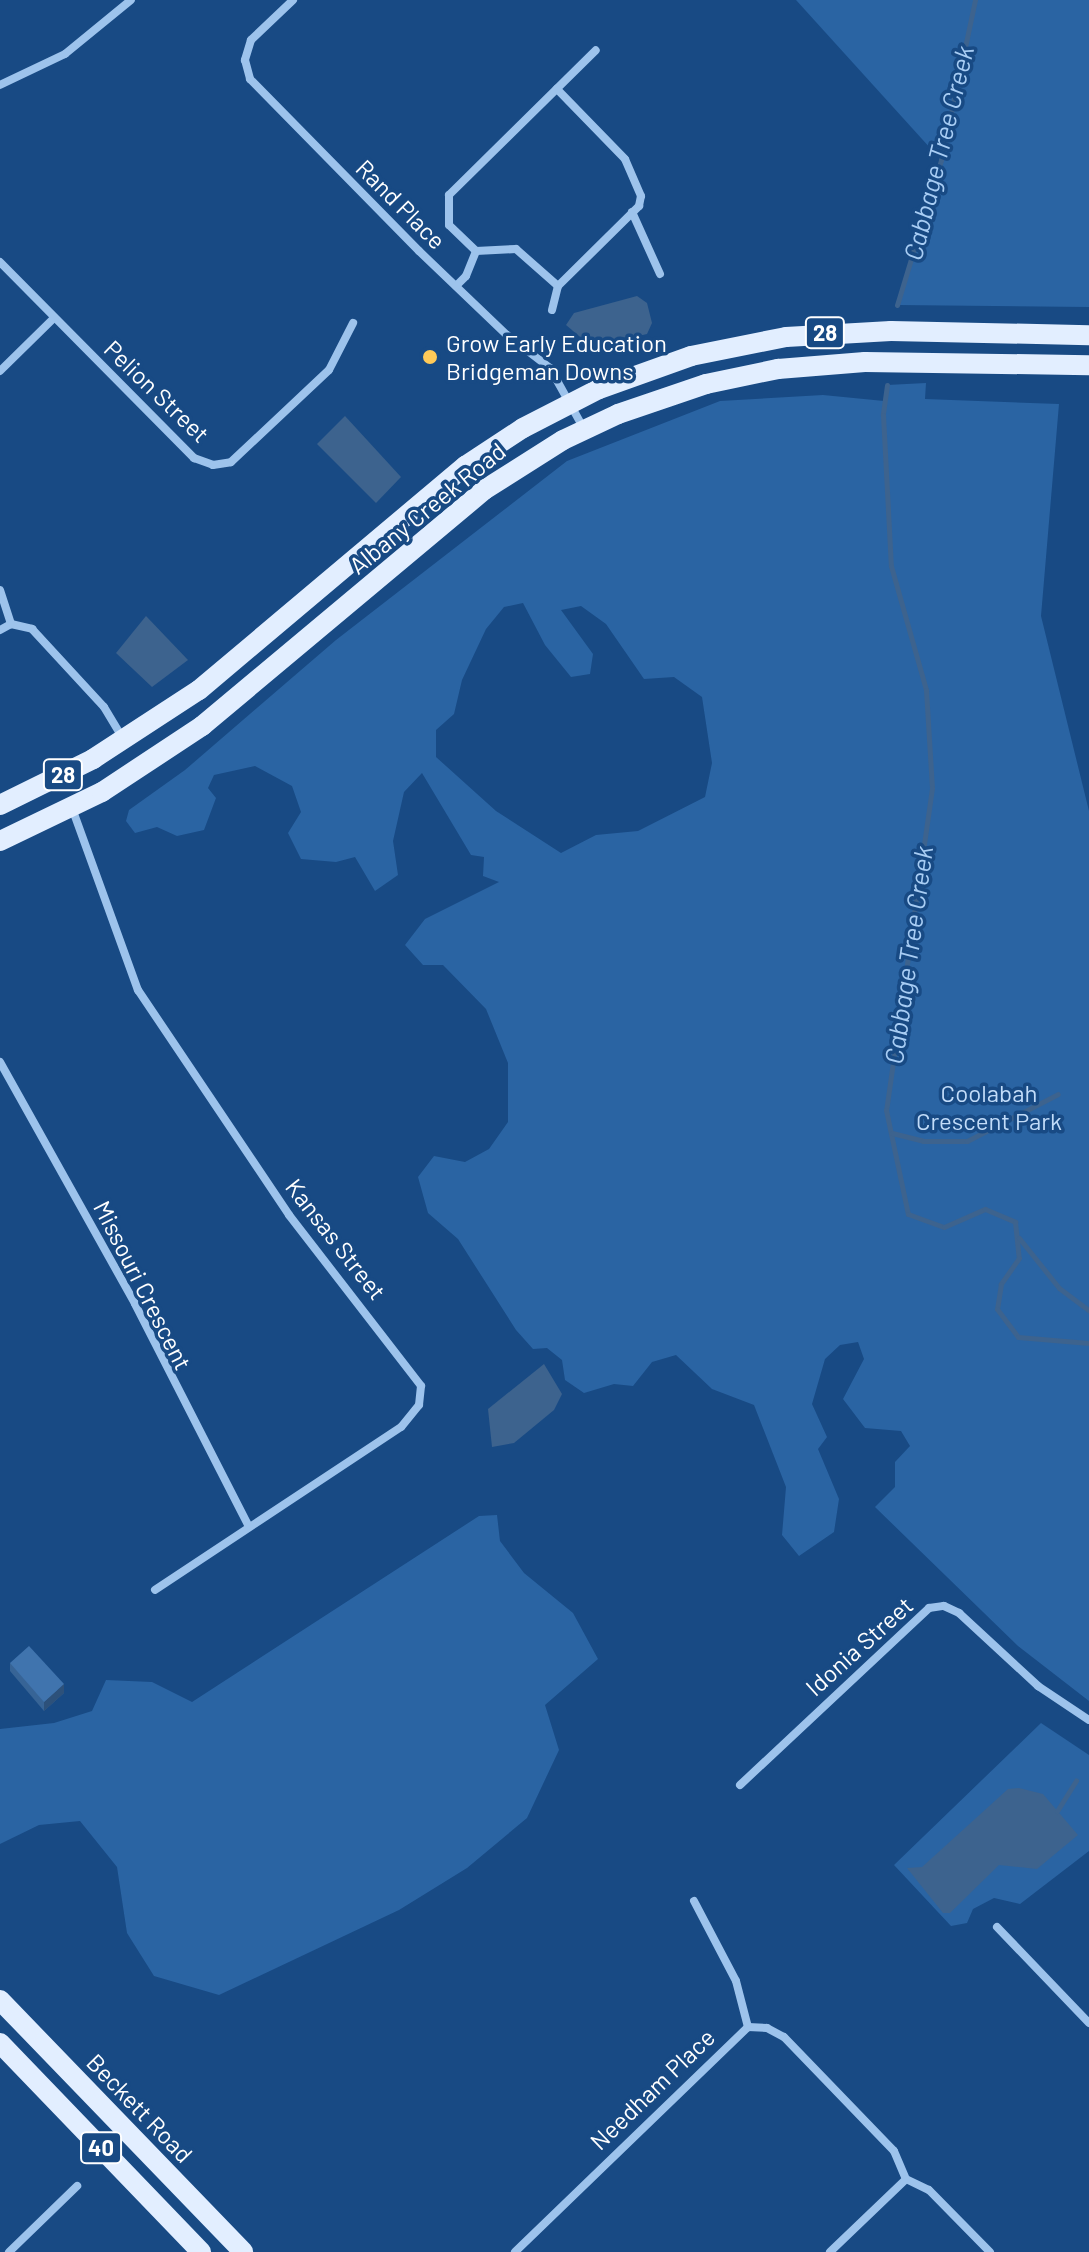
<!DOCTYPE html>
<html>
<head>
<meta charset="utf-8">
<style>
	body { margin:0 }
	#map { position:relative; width:1089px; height:2252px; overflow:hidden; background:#184a84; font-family:Barlow,sans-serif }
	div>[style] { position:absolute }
	.green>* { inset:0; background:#2a64a3 }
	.water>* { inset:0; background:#3d638e }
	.stream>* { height:5px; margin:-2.5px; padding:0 2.5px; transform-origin:2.5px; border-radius:2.5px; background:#3d638e }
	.minor>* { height:8px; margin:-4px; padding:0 4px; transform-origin:4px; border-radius:4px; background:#9dc3ec }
	.primary>* { height:20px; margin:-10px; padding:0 10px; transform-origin:10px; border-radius:10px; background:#e2eeff }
	.wall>* { inset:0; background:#376496 }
	.shaded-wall>* { inset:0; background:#2d517a }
	.building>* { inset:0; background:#4074ae }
	.dots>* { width:22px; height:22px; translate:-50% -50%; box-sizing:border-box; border:4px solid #184a84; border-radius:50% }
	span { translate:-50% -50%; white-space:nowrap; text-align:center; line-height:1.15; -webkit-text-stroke:7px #184a84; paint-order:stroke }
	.shield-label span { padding:2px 6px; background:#184a84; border:2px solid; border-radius:6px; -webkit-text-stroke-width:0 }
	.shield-label { font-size:22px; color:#fff; font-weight:700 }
	.street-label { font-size:24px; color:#fff }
	.poi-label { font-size:24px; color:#fff }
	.left { translate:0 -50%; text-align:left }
	.park-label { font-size:24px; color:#c2dcf9 }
	.water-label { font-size:26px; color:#a8cdf4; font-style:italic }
</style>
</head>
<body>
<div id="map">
	<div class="green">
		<i style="clip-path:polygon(796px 0,1089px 0,1089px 307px,897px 305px,941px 160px)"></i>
		<i style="clip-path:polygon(evenodd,926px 383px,925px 399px,1059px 404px,1041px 616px,1089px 811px,1089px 1701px,1018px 1646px,875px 1507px,895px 1487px,895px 1462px,910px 1446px,901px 1431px,865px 1428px,843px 1399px,864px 1359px,858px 1342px,840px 1345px,825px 1359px,812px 1404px,827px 1437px,818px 1449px,839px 1499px,834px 1532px,799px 1556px,782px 1535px,786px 1487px,754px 1405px,712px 1389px,676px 1355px,652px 1362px,633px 1386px,614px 1384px,584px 1393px,565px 1380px,562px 1360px,547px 1348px,533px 1349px,516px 1330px,458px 1239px,428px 1213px,418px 1177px,434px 1156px,465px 1162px,489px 1149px,508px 1122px,508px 1063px,486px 1009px,443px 965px,423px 965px,405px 945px,425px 919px,499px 882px,483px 876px,484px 857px,471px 855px,422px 773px,404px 792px,393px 841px,398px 875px,375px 891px,355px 857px,336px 862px,301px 859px,288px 833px,301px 812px,292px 786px,255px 766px,214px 775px,208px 788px,216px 798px,204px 830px,177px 836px,157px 827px,135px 833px,126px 821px,129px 810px,185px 770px,336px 640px,567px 461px,720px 401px,823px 395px,884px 401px,887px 385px,926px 383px,523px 603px,545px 645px,571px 677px,590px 674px,593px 654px,561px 610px,581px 606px,606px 624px,644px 679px,674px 677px,702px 697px,712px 763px,705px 797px,638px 831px,596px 835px,561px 853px,496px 811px,436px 757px,436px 730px,454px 714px,462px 680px,486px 629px,504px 607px,523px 603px)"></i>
		<i style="clip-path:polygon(497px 1515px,500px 1541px,524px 1573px,573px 1613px,598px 1659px,545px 1705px,559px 1750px,527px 1818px,467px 1868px,399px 1910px,219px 1995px,154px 1976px,127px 1933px,117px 1867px,80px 1821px,39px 1825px,0 1844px,0 1729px,54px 1723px,92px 1711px,106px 1680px,152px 1682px,192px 1702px,479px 1516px)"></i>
		<i style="clip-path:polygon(1041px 1723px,1089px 1755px,1089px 1851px,1020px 1904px,994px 1898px,973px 1909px,967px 1923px,951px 1926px,894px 1865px)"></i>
	</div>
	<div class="water">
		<i style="clip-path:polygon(637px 296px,647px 303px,652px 323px,647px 334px,592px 347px,566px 325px,574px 313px)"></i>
		<i style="clip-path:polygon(345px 416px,401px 477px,376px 503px,317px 444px)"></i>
		<i style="clip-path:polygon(146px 616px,188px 660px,152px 687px,116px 653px)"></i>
		<i style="clip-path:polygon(544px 1364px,562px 1394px,554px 1410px,514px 1443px,492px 1447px,488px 1409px)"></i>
		<i style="clip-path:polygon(1019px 1788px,1043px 1794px,1078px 1835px,1037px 1869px,999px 1865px,950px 1913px,943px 1913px,907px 1868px,922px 1867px,1008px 1789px)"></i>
	</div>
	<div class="stream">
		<i style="left:897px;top:305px;width:152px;rotate:-73.1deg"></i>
		<i style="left:941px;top:160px;width:164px;rotate:-78deg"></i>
		<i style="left:887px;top:385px;width:30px;rotate:98deg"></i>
		<i style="left:883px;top:415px;width:151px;rotate:87deg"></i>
		<i style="left:891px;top:566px;width:129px;rotate:74.2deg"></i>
		<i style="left:926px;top:690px;width:98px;rotate:86.5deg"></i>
		<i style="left:932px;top:788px;width:325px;rotate:98.1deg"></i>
		<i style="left:886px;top:1110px;width:106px;rotate:78.1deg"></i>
		<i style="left:908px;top:1214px;width:38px;rotate:20deg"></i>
		<i style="left:944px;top:1227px;width:45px;rotate:-23.7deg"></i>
		<i style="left:985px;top:1209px;width:33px;rotate:23deg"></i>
		<i style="left:1015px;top:1222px;width:36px;rotate:84deg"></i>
		<i style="left:1019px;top:1258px;width:32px;rotate:125deg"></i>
		<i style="left:1001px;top:1284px;width:25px;rotate:99deg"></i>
		<i style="left:997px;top:1309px;width:35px;rotate:53deg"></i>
		<i style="left:1018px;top:1337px;width:71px;rotate:4.8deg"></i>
		<i style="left:892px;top:1133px;width:32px;rotate:14deg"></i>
		<i style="left:923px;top:1141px;width:44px"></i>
		<i style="left:967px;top:1141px;width:102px;rotate:-27.3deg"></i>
		<i style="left:1019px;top:1238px;width:64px;rotate:51.3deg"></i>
		<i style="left:1059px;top:1288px;width:38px;rotate:37deg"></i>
		<i style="left:1057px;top:1811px;width:36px;rotate:-58deg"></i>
	</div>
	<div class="minor">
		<i style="left:293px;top:0;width:58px;rotate:136.4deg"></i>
		<i style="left:251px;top:40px;width:21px;rotate:107deg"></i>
		<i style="left:245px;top:60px;width:20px;rotate:75deg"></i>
		<i style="left:250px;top:79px;width:241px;rotate:45.5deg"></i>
		<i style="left:419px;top:251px;width:122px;rotate:43.7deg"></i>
		<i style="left:507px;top:335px;width:54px;rotate:37.5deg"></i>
		<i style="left:550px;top:368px;width:70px;rotate:60.9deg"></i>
		<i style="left:0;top:85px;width:72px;rotate:-25.5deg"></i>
		<i style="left:65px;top:54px;width:85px;rotate:-39.3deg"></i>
		<i style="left:632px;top:212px;width:68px;rotate:65.7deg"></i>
		<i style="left:476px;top:251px;width:40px;rotate:-2.9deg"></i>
		<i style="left:516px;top:249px;width:56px;rotate:41.4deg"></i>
		<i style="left:558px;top:286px;width:114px;rotate:-44.6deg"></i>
		<i style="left:639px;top:206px;width:10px;rotate:-79deg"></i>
		<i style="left:641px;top:196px;width:40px;rotate:-113.4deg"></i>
		<i style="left:625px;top:159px;width:98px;rotate:-134.2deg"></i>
		<i style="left:476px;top:251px;width:37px;rotate:-136deg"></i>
		<i style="left:449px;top:225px;width:30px;rotate:-90deg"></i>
		<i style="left:449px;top:195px;width:206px;rotate:-44.6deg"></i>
		<i style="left:0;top:262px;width:276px;rotate:45.3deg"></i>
		<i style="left:194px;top:458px;width:20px;rotate:20deg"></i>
		<i style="left:213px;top:465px;width:18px;rotate:-9deg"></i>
		<i style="left:231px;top:462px;width:134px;rotate:-43.2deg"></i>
		<i style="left:329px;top:370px;width:53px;rotate:-62.9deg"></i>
		<i style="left:456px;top:286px;width:14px;rotate:-45deg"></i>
		<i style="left:466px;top:276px;width:27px;rotate:-68deg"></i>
		<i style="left:552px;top:310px;width:25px;rotate:-76deg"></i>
		<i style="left:0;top:371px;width:76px;rotate:-44.5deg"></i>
		<i style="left:0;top:590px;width:36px;rotate:72deg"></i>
		<i style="left:0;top:630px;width:13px;rotate:-29deg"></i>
		<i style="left:11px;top:624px;width:22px;rotate:13deg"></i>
		<i style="left:32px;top:629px;width:106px;rotate:47.3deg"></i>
		<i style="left:104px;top:707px;width:35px;rotate:59deg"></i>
		<i style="left:72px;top:808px;width:194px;rotate:70.1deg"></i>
		<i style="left:138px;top:990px;width:271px;rotate:56.1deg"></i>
		<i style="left:289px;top:1215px;width:216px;rotate:52.3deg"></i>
		<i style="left:421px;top:1386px;width:19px;rotate:96deg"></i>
		<i style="left:419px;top:1405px;width:28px;rotate:129deg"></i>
		<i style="left:401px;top:1427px;width:295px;rotate:146.5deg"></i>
		<i style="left:0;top:1062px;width:277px;rotate:60.8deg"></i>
		<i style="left:135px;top:1304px;width:250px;rotate:62.9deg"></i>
		<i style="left:740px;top:1785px;width:259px;rotate:-43.1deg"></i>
		<i style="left:929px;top:1608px;width:15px;rotate:-8deg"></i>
		<i style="left:944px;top:1606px;width:17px;rotate:25deg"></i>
		<i style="left:959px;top:1613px;width:108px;rotate:42.7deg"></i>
		<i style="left:1038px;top:1686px;width:61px;rotate:33.7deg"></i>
		<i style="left:694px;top:1901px;width:90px;rotate:62.3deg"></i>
		<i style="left:736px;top:1981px;width:48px;rotate:75.4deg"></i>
		<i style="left:997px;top:1927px;width:133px;rotate:46.2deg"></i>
		<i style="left:9px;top:2252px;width:95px;rotate:-44.1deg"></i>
		<i style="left:515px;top:2252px;width:324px;rotate:-44deg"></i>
		<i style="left:748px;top:2027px;width:19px;rotate:3deg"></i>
		<i style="left:767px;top:2028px;width:19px;rotate:28deg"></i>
		<i style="left:784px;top:2037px;width:158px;rotate:46deg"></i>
		<i style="left:894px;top:2151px;width:30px;rotate:67deg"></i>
		<i style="left:906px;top:2179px;width:25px;rotate:26deg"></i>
		<i style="left:929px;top:2190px;width:87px;rotate:45.5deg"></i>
		<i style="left:830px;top:2252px;width:105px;rotate:-43.8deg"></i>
	</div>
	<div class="primary">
		<i style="left:0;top:805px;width:104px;rotate:-26.3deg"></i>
		<i style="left:93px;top:759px;width:126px;rotate:-33.1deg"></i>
		<i style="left:199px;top:690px;width:348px;rotate:-40.1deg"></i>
		<i style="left:465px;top:466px;width:69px;rotate:-33.2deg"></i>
		<i style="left:523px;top:428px;width:85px;rotate:-27.2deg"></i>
		<i style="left:599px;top:389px;width:98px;rotate:-19.7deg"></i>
		<i style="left:691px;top:356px;width:97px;rotate:-11.3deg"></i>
		<i style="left:786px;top:337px;width:105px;rotate:-3.3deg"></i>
		<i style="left:891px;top:331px;width:198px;rotate:1.2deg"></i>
		<i style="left:0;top:841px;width:113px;rotate:-25.7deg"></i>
		<i style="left:102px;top:792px;width:120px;rotate:-33.4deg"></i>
		<i style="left:202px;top:726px;width:368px;rotate:-39.9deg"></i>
		<i style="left:484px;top:490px;width:93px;rotate:-32.3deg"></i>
		<i style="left:563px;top:440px;width:61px;rotate:-25.3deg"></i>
		<i style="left:618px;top:414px;width:93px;rotate:-18.8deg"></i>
		<i style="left:706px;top:384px;width:74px;rotate:-11.8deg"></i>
		<i style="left:778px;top:369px;width:87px;rotate:-4.6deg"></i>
		<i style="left:865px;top:362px;width:224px;rotate:0.8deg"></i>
		<i style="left:0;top:2000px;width:350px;rotate:46deg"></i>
		<i style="left:0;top:2043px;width:290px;rotate:46.1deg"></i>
	</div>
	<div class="wall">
		<i style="clip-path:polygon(10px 1663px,64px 1693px,44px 1711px,10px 1671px)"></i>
	</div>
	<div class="shaded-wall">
		<i style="clip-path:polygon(64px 1684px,64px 1693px,44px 1711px,44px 1702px)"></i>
	</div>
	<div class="building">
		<i style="clip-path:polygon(29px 1646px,64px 1684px,44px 1702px,10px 1663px)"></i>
	</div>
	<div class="dots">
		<i style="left:430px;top:357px;background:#ffca58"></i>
	</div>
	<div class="shield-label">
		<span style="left:825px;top:333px">28</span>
		<span style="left:63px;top:775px">28</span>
		<span style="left:101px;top:2148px">40</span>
	</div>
	<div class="street-label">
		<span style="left:401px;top:204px;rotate:45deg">Rand Place</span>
		<span style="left:157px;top:391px;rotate:44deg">Pelion Street</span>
		<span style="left:427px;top:508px;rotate:-39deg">Albany Creek Road</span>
		<span style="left:336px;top:1239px;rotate:52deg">Kansas Street</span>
		<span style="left:143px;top:1285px;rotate:63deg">Missouri Crescent</span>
		<span style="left:859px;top:1646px;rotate:-42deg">Idonia Street</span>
		<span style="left:652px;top:2089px;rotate:-44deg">Needham Place</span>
		<span style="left:140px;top:2108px;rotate:46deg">Beckett Road</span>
	</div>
	<div class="poi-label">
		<span class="left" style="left:446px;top:357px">Grow Early Education<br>Bridgeman Downs</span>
	</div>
	<div class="park-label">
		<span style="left:989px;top:1107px">Coolabah<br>Crescent Park</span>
	</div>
	<div class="water-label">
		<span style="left:938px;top:153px;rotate:-76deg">Cabbage Tree Creek</span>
		<span style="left:908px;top:955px;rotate:-82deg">Cabbage Tree Creek</span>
	</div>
</div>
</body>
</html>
